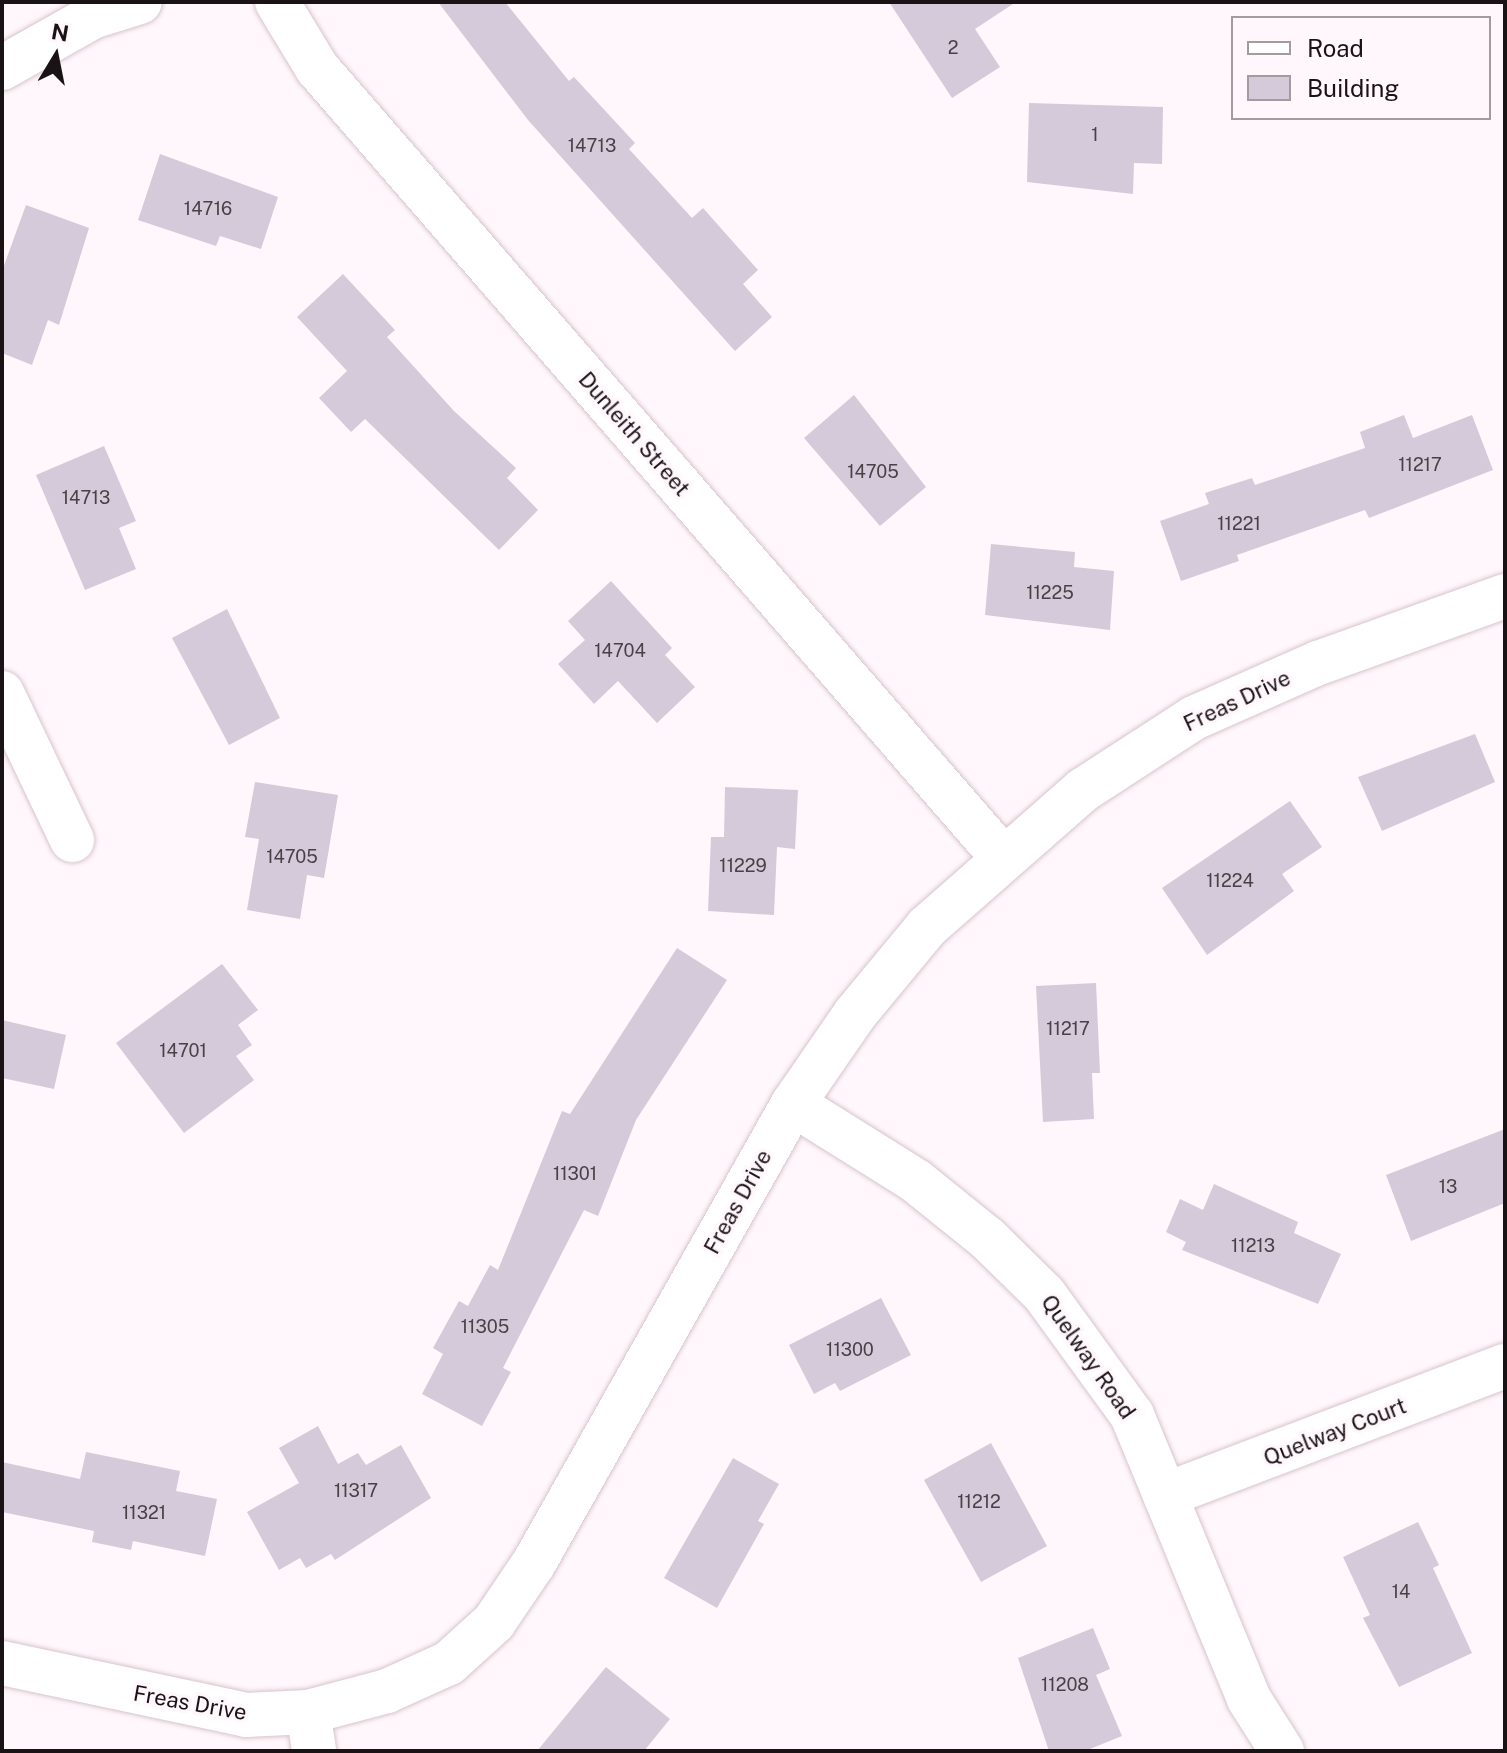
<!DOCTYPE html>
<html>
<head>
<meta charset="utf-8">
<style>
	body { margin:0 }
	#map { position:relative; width:1507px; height:1753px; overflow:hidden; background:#fff7fb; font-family:"Public Sans",sans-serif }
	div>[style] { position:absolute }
	.building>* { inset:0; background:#d5cada }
	.roads { filter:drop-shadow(0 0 2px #d7c4cd) drop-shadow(0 0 2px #d7c4cd) }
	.minor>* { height:44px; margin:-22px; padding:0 22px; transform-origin:22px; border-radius:22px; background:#fff }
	span { translate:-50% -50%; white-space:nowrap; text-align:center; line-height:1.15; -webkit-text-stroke:7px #fff7fb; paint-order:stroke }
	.number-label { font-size:18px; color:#494147 }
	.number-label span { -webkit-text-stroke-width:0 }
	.street-label { font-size:22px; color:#1a1316 }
	.frame { position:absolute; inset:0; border:4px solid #1a1316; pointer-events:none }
	.legend { position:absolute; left:1231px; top:16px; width:260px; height:104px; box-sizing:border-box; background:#fff7fb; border:2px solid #a39c9f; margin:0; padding:10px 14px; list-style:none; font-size:24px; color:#1a1316 }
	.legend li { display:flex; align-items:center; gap:16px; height:40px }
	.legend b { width:40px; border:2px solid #a39c9f }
	.north { position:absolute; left:16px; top:16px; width:80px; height:80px; -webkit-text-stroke:6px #fff7fb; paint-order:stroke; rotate:10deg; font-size:22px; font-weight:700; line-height:32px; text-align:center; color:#1a1316 }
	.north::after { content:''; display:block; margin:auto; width:28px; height:36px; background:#1a1316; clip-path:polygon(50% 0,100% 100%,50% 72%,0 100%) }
</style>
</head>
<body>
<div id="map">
	<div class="building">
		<i style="clip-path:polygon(438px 2px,505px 2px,569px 81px,574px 77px,635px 143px,629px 149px,692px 218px,703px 208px,758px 270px,743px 284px,772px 317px,735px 351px,528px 120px)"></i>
		<i style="clip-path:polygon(889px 2px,1016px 2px,975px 29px,1000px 67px,952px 98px)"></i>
		<i style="clip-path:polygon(1029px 103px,1163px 107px,1162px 164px,1134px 163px,1133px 194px,1027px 182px)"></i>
		<i style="clip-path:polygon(160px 154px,278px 197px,261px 249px,220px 236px,216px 246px,138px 220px)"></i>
		<i style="clip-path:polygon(26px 205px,89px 228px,59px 325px,48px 320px,32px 365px,2px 353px,2px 271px)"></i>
		<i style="clip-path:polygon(343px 274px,395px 330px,387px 337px,454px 411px,516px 468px,507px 478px,538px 510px,499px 550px,365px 419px,351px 432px,319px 398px,347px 371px,297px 317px)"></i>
		<i style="clip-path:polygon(854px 395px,926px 487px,880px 526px,804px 438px)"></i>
		<i style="clip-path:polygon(1404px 415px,1413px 438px,1472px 415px,1493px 470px,1369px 518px,1365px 510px,1237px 555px,1239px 561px,1181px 581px,1160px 521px,1209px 504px,1205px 493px,1252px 478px,1255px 485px,1365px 448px,1360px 432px)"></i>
		<i style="clip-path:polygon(104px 446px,136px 521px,119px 528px,136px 569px,85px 590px,36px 475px)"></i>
		<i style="clip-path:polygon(991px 544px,1075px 552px,1074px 567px,1114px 571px,1110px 630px,985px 615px)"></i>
		<i style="clip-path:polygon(611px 581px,672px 648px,665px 655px,695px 687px,657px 723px,618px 681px,594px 704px,558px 664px,585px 640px,568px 621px)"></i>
		<i style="clip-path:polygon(227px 609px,280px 718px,229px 745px,172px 638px)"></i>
		<i style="clip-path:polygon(1475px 734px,1495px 782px,1382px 831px,1358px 777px)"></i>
		<i style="clip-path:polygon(255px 782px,338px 795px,324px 878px,307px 875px,300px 919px,247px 910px,259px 839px,245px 837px)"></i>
		<i style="clip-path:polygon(725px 787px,798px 790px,795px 849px,777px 847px,774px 915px,708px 911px,711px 837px,724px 837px)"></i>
		<i style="clip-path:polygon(1290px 801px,1322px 847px,1282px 874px,1294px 891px,1207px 955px,1162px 888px)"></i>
		<i style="clip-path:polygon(677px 948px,727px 980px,636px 1120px,598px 1216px,584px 1210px,503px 1368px,511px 1372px,482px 1426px,422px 1394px,443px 1354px,433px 1348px,459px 1301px,468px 1306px,490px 1265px,498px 1270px,562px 1111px,570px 1114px)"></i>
		<i style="clip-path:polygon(222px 964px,258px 1010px,238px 1025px,252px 1045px,236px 1056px,254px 1080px,184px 1133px,116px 1043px)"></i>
		<i style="clip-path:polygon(1096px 983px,1100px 1073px,1092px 1073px,1094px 1119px,1043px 1122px,1036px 986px)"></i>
		<i style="clip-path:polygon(2px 1020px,66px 1035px,54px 1089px,2px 1078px)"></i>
		<i style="clip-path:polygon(1505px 1129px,1505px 1203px,1411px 1241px,1386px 1175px)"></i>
		<i style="clip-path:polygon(1214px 1184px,1298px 1222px,1294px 1233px,1341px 1254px,1318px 1304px,1182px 1250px,1186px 1242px,1166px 1232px,1180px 1199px,1203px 1210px)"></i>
		<i style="clip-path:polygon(881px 1298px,911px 1355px,840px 1391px,835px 1383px,814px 1394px,789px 1345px)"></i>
		<i style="clip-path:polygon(318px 1426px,338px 1464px,358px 1453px,366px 1465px,401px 1445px,431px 1498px,335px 1560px,331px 1554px,306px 1568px,300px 1558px,279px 1570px,247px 1512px,299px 1483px,279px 1448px)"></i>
		<i style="clip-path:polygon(991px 1443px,1047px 1546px,981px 1582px,924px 1480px)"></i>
		<i style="clip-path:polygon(86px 1452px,180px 1471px,176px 1491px,217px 1499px,205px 1556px,133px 1541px,131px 1550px,92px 1542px,94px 1531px,2px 1512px,2px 1462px,80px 1479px)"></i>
		<i style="clip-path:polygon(733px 1458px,779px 1484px,758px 1521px,764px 1524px,717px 1608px,664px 1578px)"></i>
		<i style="clip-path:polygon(1418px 1522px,1439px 1565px,1433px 1568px,1472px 1653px,1399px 1687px,1363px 1618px,1370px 1615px,1343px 1557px)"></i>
		<i style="clip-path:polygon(1093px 1628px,1110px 1669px,1096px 1675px,1122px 1736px,1085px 1751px,1049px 1751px,1018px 1658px)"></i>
		<i style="clip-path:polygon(606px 1667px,670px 1719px,644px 1751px,537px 1751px)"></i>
	</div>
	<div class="roads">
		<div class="minor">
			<i style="left:277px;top:2px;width:77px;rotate:58.8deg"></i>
			<i style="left:317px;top:68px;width:1046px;rotate:49.03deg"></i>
			<i style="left:2px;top:68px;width:103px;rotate:-29.5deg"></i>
			<i style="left:92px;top:17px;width:50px;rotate:-17.4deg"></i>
			<i style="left:2px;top:693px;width:163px;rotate:64.5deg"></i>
			<i style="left:793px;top:1104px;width:145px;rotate:32deg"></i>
			<i style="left:916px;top:1181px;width:91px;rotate:38.8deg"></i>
			<i style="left:987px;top:1238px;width:80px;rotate:44.5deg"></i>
			<i style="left:1044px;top:1294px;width:150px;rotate:54deg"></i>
			<i style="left:1132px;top:1415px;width:307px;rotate:67.6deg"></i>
			<i style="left:1249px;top:1699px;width:62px;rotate:57.6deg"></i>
			<i style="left:1165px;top:1495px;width:364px;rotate:-20.8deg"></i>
			<i style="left:2px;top:1663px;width:249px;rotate:12deg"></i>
			<i style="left:246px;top:1715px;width:62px;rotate:-2.8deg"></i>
			<i style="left:308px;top:1712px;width:82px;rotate:-14.9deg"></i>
			<i style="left:387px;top:1691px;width:68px;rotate:-24.3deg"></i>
			<i style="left:449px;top:1663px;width:61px;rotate:-42.3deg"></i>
			<i style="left:494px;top:1622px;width:71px;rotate:-55.9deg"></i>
			<i style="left:534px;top:1563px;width:527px;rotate:-60.57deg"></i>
			<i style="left:793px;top:1104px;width:109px;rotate:-55.4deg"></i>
			<i style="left:855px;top:1014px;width:113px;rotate:-50.4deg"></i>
			<i style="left:927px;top:927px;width:208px;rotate:-41.3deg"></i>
			<i style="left:1083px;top:790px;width:132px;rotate:-33deg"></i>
			<i style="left:1194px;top:718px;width:136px;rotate:-23.9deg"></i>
			<i style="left:1318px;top:663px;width:199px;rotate:-19.7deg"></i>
			<i style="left:308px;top:1712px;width:39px;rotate:81deg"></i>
		</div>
	</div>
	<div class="number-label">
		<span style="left:953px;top:48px">2</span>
		<span style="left:1095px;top:135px">1</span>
		<span style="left:592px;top:146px">14713</span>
		<span style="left:208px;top:209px">14716</span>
		<span style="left:1420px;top:465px">11217</span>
		<span style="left:873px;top:472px">14705</span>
		<span style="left:86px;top:498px">14713</span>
		<span style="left:1239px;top:524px">11221</span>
		<span style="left:1050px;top:593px">11225</span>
		<span style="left:620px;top:651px">14704</span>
		<span style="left:292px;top:857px">14705</span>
		<span style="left:743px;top:866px">11229</span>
		<span style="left:1230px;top:881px">11224</span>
		<span style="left:1068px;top:1029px">11217</span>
		<span style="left:183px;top:1051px">14701</span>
		<span style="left:575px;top:1174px">11301</span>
		<span style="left:1448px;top:1187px">13</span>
		<span style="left:1253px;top:1246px">11213</span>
		<span style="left:485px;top:1327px">11305</span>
		<span style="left:850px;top:1350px">11300</span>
		<span style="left:356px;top:1491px">11317</span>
		<span style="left:979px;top:1502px">11212</span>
		<span style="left:144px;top:1513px">11321</span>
		<span style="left:1401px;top:1592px">14</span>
		<span style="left:1065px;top:1685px">11208</span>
	</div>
	<div class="street-label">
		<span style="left:634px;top:434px;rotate:49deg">Dunleith Street</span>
		<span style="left:1237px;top:701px;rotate:-25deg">Freas Drive</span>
		<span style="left:738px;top:1202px;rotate:-61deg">Freas Drive</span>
		<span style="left:1088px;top:1357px;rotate:55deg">Quelway Road</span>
		<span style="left:1335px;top:1432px;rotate:-21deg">Quelway Court</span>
		<span style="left:190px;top:1703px;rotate:10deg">Freas Drive</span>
	</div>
	<div class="frame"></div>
	<ul class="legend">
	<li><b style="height:10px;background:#fff"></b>Road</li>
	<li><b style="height:22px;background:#d5cada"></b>Building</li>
	</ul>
	<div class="north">N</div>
</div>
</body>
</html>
